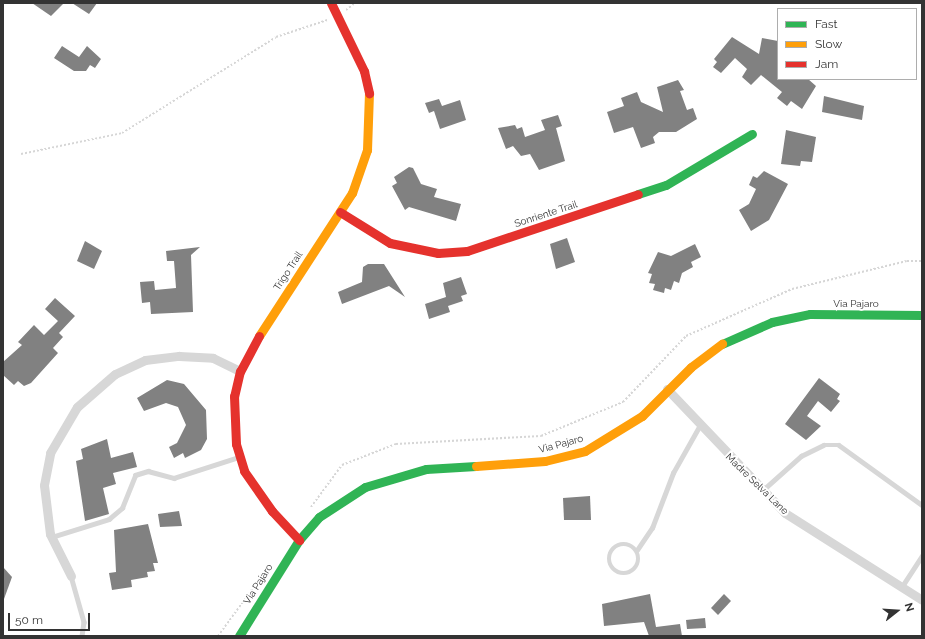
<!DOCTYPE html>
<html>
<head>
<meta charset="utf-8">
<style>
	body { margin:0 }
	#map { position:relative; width:925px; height:639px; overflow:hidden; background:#fff; font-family:Raleway,sans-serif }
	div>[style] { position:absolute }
	.building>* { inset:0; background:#818181 }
	.path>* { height:2px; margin-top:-1px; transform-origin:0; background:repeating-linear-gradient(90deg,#d6d6d6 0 2px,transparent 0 4px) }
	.lane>* { height:4.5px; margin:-2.25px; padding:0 2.25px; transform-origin:2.25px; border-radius:2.25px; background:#d7d7d7 }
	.lane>.ring { margin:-2.25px; padding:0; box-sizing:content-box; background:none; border:4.5px solid #d7d7d7; border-radius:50% }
	.street>* { height:9px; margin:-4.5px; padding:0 4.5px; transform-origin:4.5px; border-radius:4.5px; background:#d7d7d7 }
	.fast>* { height:9px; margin:-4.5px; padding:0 4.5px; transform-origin:4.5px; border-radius:4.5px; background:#30b455 }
	.slow>* { height:9px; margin:-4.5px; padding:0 4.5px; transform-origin:4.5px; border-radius:4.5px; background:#ff9f0a }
	.jam>* { height:9px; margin:-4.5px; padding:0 4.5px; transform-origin:4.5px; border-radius:4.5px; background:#e5322d }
	span { translate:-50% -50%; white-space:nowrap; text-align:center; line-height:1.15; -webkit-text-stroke:4px #fff; paint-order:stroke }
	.street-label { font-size:10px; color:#333 }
	.frame { position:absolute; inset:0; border:4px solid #333; pointer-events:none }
	.legend { position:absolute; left:777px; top:8px; width:140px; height:72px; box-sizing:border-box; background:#fff; border:1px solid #adadad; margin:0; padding:5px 7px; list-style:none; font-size:12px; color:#333 }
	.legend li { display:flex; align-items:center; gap:8px; height:20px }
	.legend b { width:20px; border:1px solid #adadad }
	.north { position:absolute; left:877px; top:591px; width:40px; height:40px; -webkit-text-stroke:3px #fff; paint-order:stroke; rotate:73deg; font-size:11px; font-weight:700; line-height:16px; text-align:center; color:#333 }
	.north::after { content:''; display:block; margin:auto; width:14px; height:18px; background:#333; clip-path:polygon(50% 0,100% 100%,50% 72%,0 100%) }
	.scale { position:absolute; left:8px; top:613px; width:82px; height:18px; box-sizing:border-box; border:2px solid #333; border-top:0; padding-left:5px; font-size:12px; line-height:14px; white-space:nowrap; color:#333; -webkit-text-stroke:3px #fff; paint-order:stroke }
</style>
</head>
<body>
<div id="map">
	<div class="building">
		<i style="clip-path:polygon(32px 3px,64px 3px,51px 16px)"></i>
		<i style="clip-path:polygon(72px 3px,97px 3px,89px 14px)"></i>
		<i style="clip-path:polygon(732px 37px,759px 54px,762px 38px,778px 41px,778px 79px,808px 79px,816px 86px,802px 109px,791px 101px,787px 106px,777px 98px,782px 92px,761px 75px,751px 85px,742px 77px,747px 69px,735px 58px,721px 73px,713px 67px,717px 62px,714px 59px)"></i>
		<i style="clip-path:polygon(62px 46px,79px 57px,87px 46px,101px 59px,95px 68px,90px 65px,86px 71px,74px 71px,54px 58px)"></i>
		<i style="clip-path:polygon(678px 80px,684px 90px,680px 91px,687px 110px,693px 108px,697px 119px,676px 132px,659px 132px,653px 137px,655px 143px,641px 148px,633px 127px,614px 133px,607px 112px,624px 106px,621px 98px,637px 92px,641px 102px,663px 112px,657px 87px)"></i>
		<i style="clip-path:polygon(824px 96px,864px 106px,862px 120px,822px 112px)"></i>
		<i style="clip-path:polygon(439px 99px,442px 106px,460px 100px,466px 120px,440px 129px,434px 111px,429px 113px,425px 103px)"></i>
		<i style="clip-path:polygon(558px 115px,562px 126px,556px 128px,565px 161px,539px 170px,530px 154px,521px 156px,513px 146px,506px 149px,498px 128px,515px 125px,517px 129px,522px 127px,525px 137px,545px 130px,541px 120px)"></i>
		<i style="clip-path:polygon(786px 130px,816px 137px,812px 162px,801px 161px,800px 166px,781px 164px)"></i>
		<i style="clip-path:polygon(409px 167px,413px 168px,421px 184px,437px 189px,434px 197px,461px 204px,456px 221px,409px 207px,405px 210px,392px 186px,397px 183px,394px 177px)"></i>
		<i style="clip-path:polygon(764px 171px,788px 184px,769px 220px,751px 231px,739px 210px,749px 204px,756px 189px,749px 185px,753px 176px,757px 178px)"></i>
		<i style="clip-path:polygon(567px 238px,575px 262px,556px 269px,550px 244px)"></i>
		<i style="clip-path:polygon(85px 241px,102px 251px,94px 269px,77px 261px)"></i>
		<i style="clip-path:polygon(695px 244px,701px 257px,691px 262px,693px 267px,682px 273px,679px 283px,674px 281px,671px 290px,665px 288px,664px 293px,653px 290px,655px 284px,649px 283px,652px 274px,648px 273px,658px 252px,671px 256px)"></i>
		<i style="clip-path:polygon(200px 247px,191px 255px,193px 312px,151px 314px,150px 302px,142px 303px,140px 282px,154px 281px,155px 290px,176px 288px,174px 261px,167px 261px,166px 251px)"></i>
		<i style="clip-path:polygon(368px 264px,384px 264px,405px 297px,389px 286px,342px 304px,338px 292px,362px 282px,363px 267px)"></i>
		<i style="clip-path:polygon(461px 277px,467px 294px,461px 296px,463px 301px,448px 306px,450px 312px,429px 319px,425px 304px,446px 297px,443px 283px)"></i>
		<i style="clip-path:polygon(55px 298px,75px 316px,59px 333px,63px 337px,53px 348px,58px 353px,31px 383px,24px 386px,18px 381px,14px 385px,3px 375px,3px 362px,22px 345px,18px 342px,34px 325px,44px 335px,58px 321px,45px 309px)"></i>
		<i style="clip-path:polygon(819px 378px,840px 394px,837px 399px,840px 401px,831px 412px,818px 401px,807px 416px,821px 426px,806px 440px,785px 424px)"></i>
		<i style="clip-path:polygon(167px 380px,184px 384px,206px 410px,207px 439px,201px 450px,185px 458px,183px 453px,174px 458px,169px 447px,177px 443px,186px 425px,178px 407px,166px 403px,144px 411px,137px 398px)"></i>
		<i style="clip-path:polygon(107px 439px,111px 458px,133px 452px,137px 467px,113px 473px,116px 484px,103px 488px,109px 514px,85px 521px,76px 461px,83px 459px,81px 449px)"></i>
		<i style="clip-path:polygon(590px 496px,591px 520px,564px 520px,563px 498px)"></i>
		<i style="clip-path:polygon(179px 511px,182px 526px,160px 527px,158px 514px)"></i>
		<i style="clip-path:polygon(148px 524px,158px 563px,153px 563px,155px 571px,147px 572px,148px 577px,131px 580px,132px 587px,112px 590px,109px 573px,116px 572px,114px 530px)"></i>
		<i style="clip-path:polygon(3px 567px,12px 577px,4px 599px,3px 599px)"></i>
		<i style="clip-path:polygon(650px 594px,656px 627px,680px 624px,682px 636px,649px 636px,644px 622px,604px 626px,602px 604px)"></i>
		<i style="clip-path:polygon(724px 594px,731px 601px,718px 615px,711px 608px)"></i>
		<i style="clip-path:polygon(705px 618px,706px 628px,687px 629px,686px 620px)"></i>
	</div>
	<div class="path">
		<i style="left:346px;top:10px;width:11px;rotate:-38deg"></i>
		<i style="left:21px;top:154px;width:103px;rotate:-11.7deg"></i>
		<i style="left:122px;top:133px;width:181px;rotate:-31.9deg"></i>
		<i style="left:276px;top:37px;width:54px;rotate:-18.4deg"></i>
		<i style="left:311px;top:507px;width:52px;rotate:-53.6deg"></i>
		<i style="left:342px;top:465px;width:58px;rotate:-21.3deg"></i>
		<i style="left:396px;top:444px;width:145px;rotate:-3.2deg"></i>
		<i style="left:541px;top:436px;width:89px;rotate:-22.5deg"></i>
		<i style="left:623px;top:402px;width:91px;rotate:-46.3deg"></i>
		<i style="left:686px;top:336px;width:116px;rotate:-23.9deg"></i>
		<i style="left:792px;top:289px;width:118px;rotate:-13.7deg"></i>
		<i style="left:907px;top:261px;width:15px"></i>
		<i style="left:218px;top:636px;width:64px;rotate:-53.8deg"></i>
	</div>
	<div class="lane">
		<i style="left:763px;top:490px;width:51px;rotate:-41.8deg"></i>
		<i style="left:801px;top:456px;width:25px;rotate:-26deg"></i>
		<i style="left:824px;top:445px;width:15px"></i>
		<i style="left:839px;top:445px;width:102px;rotate:35.9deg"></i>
		<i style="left:52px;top:537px;width:60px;rotate:-17.5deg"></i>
		<i style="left:109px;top:519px;width:17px;rotate:-40deg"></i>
		<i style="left:122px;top:508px;width:35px;rotate:-68deg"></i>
		<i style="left:135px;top:475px;width:14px;rotate:-17deg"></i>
		<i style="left:148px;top:471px;width:27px;rotate:15deg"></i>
		<i style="left:174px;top:478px;width:68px;rotate:-17.9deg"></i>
		<i class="ring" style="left:609px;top:544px;width:25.5px;height:25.5px"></i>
		<i style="left:637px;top:550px;width:27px;rotate:-56deg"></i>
		<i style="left:652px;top:528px;width:59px;rotate:-69.1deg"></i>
		<i style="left:673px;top:473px;width:55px;rotate:-60.6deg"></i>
		<i style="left:71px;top:576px;width:48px;rotate:74.2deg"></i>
		<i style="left:84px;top:622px;width:14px;rotate:98deg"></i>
		<i style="left:901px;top:588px;width:38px;rotate:-57deg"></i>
	</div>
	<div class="street">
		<i style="left:667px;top:389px;width:171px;rotate:46.4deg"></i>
		<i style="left:785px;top:513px;width:162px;rotate:32.4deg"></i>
		<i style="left:71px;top:576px;width:47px;rotate:-116.6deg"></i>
		<i style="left:50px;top:534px;width:49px;rotate:-97deg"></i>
		<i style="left:44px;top:485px;width:33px;rotate:-79deg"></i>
		<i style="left:50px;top:453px;width:53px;rotate:-59.6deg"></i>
		<i style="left:77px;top:407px;width:50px;rotate:-41deg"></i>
		<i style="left:115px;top:374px;width:33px;rotate:-25deg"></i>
		<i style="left:145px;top:360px;width:34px;rotate:-7deg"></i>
		<i style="left:179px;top:356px;width:34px;rotate:3deg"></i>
		<i style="left:213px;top:358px;width:30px;rotate:26deg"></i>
	</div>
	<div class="fast">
		<i style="left:638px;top:194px;width:29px;rotate:-18deg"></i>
		<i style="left:666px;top:185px;width:100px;rotate:-30.7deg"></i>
		<i style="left:722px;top:344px;width:55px;rotate:-23.7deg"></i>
		<i style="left:772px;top:322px;width:39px;rotate:-12deg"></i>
		<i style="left:810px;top:314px;width:112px;rotate:0.5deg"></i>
		<i style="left:239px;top:636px;width:113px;rotate:-58deg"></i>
		<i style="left:299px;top:540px;width:30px;rotate:-49deg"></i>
		<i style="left:319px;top:517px;width:55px;rotate:-33.1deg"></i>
		<i style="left:365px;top:487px;width:64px;rotate:-16.4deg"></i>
		<i style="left:426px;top:469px;width:50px;rotate:-3.4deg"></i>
	</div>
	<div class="slow">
		<i style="left:259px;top:336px;width:171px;rotate:-57deg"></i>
		<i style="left:352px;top:193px;width:46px;rotate:-70.8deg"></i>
		<i style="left:367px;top:150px;width:57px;rotate:-88deg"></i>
		<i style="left:476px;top:466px;width:69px;rotate:-4.1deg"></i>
		<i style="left:545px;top:461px;width:41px;rotate:-14deg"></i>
		<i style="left:585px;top:451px;width:67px;rotate:-31.6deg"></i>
		<i style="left:642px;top:416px;width:69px;rotate:-45deg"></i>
		<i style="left:691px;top:367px;width:39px;rotate:-37deg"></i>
	</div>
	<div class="jam">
		<i style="left:331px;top:3px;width:76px;rotate:64.1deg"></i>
		<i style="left:364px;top:71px;width:23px;rotate:77deg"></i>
		<i style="left:340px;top:212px;width:59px;rotate:31.8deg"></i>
		<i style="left:390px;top:243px;width:49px;rotate:11.8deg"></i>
		<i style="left:438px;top:253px;width:29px;rotate:-4deg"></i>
		<i style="left:467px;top:251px;width:180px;rotate:-18.4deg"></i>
		<i style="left:259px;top:336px;width:40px;rotate:118deg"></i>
		<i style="left:240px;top:371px;width:26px;rotate:103deg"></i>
		<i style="left:234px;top:396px;width:48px;rotate:87.6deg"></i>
		<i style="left:236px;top:444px;width:28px;rotate:73deg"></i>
		<i style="left:244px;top:471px;width:49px;rotate:55deg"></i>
		<i style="left:272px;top:511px;width:40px;rotate:47deg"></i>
	</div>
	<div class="street-label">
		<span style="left:546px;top:214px;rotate:-18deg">Sonriente Trail</span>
		<span style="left:288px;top:271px;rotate:-57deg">Trigo Trail</span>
		<span style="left:856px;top:304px">Via Pajaro</span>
		<span style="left:561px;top:444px;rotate:-15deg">Via Pajaro</span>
		<span style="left:757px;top:484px;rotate:44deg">Madre Selva Lane</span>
		<span style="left:258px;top:584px;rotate:-58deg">Via Pajaro</span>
	</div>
	<div class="frame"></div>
	<ul class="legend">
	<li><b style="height:5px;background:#30b455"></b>Fast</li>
	<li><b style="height:5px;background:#ff9f0a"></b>Slow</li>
	<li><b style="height:5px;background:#e5322d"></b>Jam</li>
	</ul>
	<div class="north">N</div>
	<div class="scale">50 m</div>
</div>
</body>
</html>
